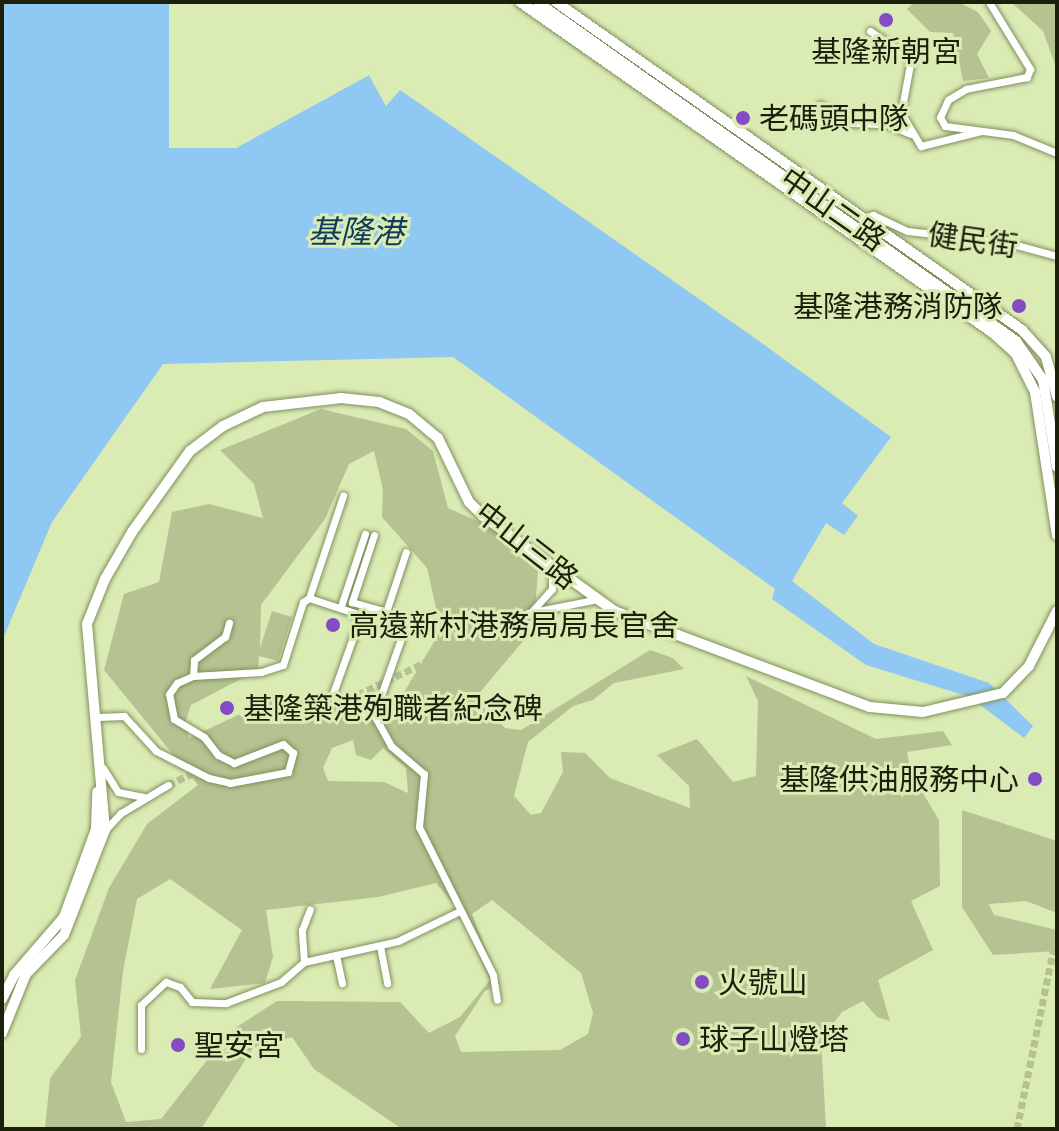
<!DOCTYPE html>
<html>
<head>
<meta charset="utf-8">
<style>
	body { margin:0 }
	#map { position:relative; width:1059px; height:1131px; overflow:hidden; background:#daebb4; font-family:Mulish,"Noto Sans TC",sans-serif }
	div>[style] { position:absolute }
	.green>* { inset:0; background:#b4c391 }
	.water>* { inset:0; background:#8fc8f3 }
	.pier>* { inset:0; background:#daebb4 }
	.street-tunnel>* { height:7px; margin-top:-3.5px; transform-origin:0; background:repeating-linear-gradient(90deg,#b4c292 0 7px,transparent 0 10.5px) }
	.roads { filter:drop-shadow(0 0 2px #81905d) drop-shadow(0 0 2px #81905d) }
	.street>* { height:7px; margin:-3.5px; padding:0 3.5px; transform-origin:3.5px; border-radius:3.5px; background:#fff }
	.secondary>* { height:10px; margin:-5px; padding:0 5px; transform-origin:5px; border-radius:5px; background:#fff }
	.dots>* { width:22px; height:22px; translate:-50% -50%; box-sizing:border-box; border:4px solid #daebb4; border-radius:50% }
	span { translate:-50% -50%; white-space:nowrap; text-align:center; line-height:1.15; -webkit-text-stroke:6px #daebb4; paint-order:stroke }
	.poi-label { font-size:30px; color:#1b200c }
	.left { translate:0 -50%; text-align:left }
	.right { translate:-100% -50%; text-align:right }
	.street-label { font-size:30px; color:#1b200c }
	.water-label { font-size:32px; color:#113c59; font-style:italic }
	.frame { position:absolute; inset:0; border:4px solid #1b200c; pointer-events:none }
</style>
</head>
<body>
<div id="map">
	<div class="green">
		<i style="clip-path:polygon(914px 2px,958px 2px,978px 12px,991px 31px,977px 54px,989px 78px,963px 81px,953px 33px,930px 32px,907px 9px)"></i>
		<i style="clip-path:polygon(1011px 2px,1057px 2px,1057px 70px,1043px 31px)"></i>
		<i style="clip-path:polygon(evenodd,321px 409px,406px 429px,433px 451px,448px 508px,504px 533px,538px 569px,534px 628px,476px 697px,505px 728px,521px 730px,650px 650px,673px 658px,684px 669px,614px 683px,593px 700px,573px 706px,528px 742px,514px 796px,531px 815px,541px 813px,563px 772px,561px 752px,585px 753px,610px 778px,690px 808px,689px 786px,657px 755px,697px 739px,733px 782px,756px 776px,758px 701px,746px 676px,876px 739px,943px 731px,952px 745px,907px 752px,911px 773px,939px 820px,940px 886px,911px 901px,933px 950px,878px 980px,890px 1021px,877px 1017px,863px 1001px,842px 1012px,821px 1039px,826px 1129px,402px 1129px,314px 1069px,292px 1037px,253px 1048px,201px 1129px,45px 1129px,50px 1078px,81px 1037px,75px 980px,109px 888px,147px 824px,198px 785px,104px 670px,124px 594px,159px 582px,172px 512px,209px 504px,263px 518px,254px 484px,220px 450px,321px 409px,374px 451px,383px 490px,382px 517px,427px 568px,441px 630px,393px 711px,276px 697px,189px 738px,185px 723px,191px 705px,258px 670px,259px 656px,278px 661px,292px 617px,272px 611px,260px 648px,261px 605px,325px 519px,349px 464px,374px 451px,321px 409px,353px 740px,356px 755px,371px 760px,383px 748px,406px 768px,408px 793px,384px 782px,328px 781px,323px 768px,332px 748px,353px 740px,321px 409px,170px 879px,242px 930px,210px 989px,265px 983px,273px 957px,266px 910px,378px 897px,436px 883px,455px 906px,490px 980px,460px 1017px,429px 1033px,400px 1002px,277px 1001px,229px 1032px,161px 1119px,126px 1122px,111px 1082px,123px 971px,137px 899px,170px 879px,321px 409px,492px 900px,581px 973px,593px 1013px,588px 1034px,560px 1050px,461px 1052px,455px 1036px,485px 991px,500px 984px,472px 914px,492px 900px)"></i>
		<i style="clip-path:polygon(962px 810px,1057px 841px,1057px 913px,1026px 901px,989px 904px,994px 915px,1057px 930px,1057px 951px,993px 955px,962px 907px)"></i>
	</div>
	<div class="water">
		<i style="clip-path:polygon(2px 2px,169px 2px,169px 148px,236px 148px,369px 75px,386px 106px,399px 89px,759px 341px,891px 437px,842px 503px,858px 516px,844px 535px,826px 523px,792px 581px,874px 644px,989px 683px,1033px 726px,1024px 738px,970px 697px,866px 665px,772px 599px,775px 589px,453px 357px,163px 364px,52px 522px,2px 641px)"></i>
	</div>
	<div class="pier">
		<i style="clip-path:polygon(169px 2px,173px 144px,234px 144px,370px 71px,387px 99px,401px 86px,638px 252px,400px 90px,386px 106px,369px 75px,236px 148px,169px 148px)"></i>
	</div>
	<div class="street-tunnel">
		<i style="left:168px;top:785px;width:399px;rotate:-25.5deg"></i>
		<i style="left:1017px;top:1129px;width:200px;rotate:-78.5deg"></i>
	</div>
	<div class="roads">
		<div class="street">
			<i style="left:989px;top:2px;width:79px;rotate:58.5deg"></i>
			<i style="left:1030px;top:69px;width:9px;rotate:111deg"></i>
			<i style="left:1027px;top:77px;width:62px;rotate:168.9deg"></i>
			<i style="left:966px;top:89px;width:21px;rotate:149deg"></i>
			<i style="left:948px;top:100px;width:19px;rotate:115deg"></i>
			<i style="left:940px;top:117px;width:10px;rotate:61deg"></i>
			<i style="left:945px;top:126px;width:69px;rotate:7.5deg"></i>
			<i style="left:1013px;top:135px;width:48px;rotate:22.2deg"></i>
			<i style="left:870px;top:31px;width:50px;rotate:34.3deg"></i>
			<i style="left:911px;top:59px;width:55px;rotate:100.5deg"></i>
			<i style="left:901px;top:113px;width:39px;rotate:59deg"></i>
			<i style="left:921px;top:146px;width:62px;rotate:-14deg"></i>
			<i style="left:820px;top:105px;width:37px;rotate:29deg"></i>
			<i style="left:852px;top:123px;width:35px;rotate:2deg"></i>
			<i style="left:887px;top:124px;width:25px;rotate:23deg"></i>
			<i style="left:862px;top:219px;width:12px;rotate:-20deg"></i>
			<i style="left:873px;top:215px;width:38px;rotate:25deg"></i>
			<i style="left:908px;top:231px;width:102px;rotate:6.8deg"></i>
			<i style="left:1009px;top:243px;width:50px;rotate:15.2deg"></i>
			<i style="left:374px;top:535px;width:71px;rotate:108.2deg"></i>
			<i style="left:352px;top:602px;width:35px;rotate:16deg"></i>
			<i style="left:309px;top:598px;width:108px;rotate:-71.6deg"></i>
			<i style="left:341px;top:606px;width:76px;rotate:-71.6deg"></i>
			<i style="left:533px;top:610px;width:28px;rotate:-48deg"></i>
			<i style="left:552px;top:589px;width:22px;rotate:-90deg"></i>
			<i style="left:528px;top:613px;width:71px;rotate:-11.3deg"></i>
			<i style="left:193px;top:676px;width:16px;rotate:-86deg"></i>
			<i style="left:194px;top:660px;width:39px;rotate:-37deg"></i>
			<i style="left:225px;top:637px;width:15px;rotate:-74deg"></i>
			<i style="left:374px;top:715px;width:35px;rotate:61deg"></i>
			<i style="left:391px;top:746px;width:43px;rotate:40.3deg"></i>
			<i style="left:424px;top:774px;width:53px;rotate:95.4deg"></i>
			<i style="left:419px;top:827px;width:165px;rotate:63.4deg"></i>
			<i style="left:493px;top:975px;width:25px;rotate:81deg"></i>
			<i style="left:97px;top:717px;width:27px;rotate:-2deg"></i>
			<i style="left:124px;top:716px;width:47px;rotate:47.6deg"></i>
			<i style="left:156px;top:751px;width:59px;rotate:27deg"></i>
			<i style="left:209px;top:778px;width:22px;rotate:13deg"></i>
			<i style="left:230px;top:783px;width:59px;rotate:-10.7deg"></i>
			<i style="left:288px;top:772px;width:20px;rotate:-75deg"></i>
			<i style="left:293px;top:753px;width:13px;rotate:-138deg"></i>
			<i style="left:283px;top:744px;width:53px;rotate:158.8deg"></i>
			<i style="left:234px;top:763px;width:18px;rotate:-153deg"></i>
			<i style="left:218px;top:755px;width:23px;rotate:-128deg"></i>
			<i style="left:204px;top:737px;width:35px;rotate:-149deg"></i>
			<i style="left:174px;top:719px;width:25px;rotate:-101deg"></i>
			<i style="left:169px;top:694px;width:14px;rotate:-54deg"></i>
			<i style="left:177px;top:683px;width:17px;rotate:-24deg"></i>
			<i style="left:193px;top:676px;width:68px;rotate:-3.4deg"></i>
			<i style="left:261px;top:672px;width:23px;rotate:-18deg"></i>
			<i style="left:283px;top:665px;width:66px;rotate:-72.4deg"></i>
			<i style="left:303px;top:602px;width:7px;rotate:-34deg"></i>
			<i style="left:309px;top:598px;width:55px;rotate:18.1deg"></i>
			<i style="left:361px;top:615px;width:86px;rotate:109.7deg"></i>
			<i style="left:332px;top:696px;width:19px;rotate:43deg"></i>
			<i style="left:346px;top:709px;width:29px;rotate:12deg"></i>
			<i style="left:374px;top:715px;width:99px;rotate:-70.5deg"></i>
			<i style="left:407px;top:622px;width:23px;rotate:-155deg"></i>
			<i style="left:386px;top:612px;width:63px;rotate:-71.6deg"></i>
			<i style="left:103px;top:768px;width:28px;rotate:58deg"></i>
			<i style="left:118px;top:792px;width:26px;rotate:11deg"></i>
			<i style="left:105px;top:830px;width:23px;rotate:-47deg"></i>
			<i style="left:121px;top:813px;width:55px;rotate:-30.8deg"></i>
			<i style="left:380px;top:946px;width:38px;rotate:79deg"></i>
			<i style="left:336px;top:955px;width:29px;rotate:78deg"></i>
			<i style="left:304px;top:962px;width:32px;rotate:-94deg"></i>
			<i style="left:302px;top:930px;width:22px;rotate:-69deg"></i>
			<i style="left:141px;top:1049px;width:44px;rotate:-90deg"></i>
			<i style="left:141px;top:1005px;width:34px;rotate:-43deg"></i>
			<i style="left:166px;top:982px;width:15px;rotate:20deg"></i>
			<i style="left:180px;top:987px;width:19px;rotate:51deg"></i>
			<i style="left:192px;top:1002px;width:34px;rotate:2deg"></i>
			<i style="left:226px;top:1003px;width:59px;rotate:-20.9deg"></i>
			<i style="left:281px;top:982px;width:30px;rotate:-41deg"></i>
			<i style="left:304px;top:962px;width:96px;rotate:-12.6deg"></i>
			<i style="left:398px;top:941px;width:69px;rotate:-25.8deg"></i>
		</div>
		<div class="secondary">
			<i style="left:520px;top:2px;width:577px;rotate:34.98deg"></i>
			<i style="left:993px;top:333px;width:31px;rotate:42deg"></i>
			<i style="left:1016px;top:354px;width:42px;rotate:63.4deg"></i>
			<i style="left:1035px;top:392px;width:145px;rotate:81.3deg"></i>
			<i style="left:537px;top:2px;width:587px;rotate:35.29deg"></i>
			<i style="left:1016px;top:341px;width:47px;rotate:55.3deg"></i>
			<i style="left:1043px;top:380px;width:88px;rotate:80.9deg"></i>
			<i style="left:556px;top:2px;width:570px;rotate:35.14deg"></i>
			<i style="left:1022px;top:330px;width:36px;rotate:48deg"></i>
			<i style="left:1046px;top:357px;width:41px;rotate:74.6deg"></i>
			<i style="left:2px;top:999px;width:27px;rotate:-63deg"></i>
			<i style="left:14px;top:975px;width:77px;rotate:-49.2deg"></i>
			<i style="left:64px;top:917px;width:94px;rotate:-70deg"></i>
			<i style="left:96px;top:829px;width:37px;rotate:-88deg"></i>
			<i style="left:2px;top:1033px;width:64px;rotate:-67.9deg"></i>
			<i style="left:26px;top:974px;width:54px;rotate:-45.7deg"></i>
			<i style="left:64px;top:935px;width:113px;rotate:-68.7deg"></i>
			<i style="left:105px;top:830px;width:207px;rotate:-95deg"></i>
			<i style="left:87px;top:624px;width:48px;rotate:-68.2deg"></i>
			<i style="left:105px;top:579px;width:54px;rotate:-60.1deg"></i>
			<i style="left:132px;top:532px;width:100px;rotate:-54.4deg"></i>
			<i style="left:190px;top:451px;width:41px;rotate:-37.1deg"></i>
			<i style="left:223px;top:426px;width:44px;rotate:-25.4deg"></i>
			<i style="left:263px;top:407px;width:79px;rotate:-6.6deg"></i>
			<i style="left:341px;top:398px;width:38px;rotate:6deg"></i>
			<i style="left:379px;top:402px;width:32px;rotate:22deg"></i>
			<i style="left:409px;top:414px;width:38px;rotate:40deg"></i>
			<i style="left:438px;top:438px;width:71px;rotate:64.2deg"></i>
			<i style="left:469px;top:502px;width:20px;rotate:45deg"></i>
			<i style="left:483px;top:516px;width:162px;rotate:35.9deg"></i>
			<i style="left:614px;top:611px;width:273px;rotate:20.6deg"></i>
			<i style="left:870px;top:707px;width:53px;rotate:5.4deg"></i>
			<i style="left:923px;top:712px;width:82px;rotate:-13.4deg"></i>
			<i style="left:1003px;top:693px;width:37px;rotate:-46deg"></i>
			<i style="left:1029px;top:666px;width:62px;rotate:-63deg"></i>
		</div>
	</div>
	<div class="dots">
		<i style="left:886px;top:20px;background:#834cc3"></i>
		<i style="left:743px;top:118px;background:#834cc3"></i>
		<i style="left:1019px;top:306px;background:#834cc3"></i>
		<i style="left:333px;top:625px;background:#834cc3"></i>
		<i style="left:227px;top:708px;background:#834cc3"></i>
		<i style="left:1035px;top:779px;background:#834cc3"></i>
		<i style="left:702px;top:982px;background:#834cc3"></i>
		<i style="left:683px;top:1039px;background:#834cc3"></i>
		<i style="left:178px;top:1045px;background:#834cc3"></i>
	</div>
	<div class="poi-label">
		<span style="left:886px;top:51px">基隆新朝宮</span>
		<span class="left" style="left:759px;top:118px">老碼頭中隊</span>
		<span class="right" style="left:1003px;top:306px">基隆港務消防隊</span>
		<span class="left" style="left:349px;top:625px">高遠新村港務局局長官舍</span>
		<span class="left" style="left:243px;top:708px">基隆築港殉職者紀念碑</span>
		<span class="right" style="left:1019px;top:779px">基隆供油服務中心</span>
		<span class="left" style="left:718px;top:982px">火號山</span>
		<span class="left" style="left:699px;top:1039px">球子山燈塔</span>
		<span class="left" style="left:194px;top:1045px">聖安宮</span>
	</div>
	<div class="street-label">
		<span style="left:833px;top:209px;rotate:35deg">中山二路</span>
		<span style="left:973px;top:240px;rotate:8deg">健民街</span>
		<span style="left:527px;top:545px;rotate:38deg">中山三路</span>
	</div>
	<div class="water-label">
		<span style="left:356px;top:231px">基隆港</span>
	</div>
	<div class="frame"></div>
</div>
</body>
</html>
